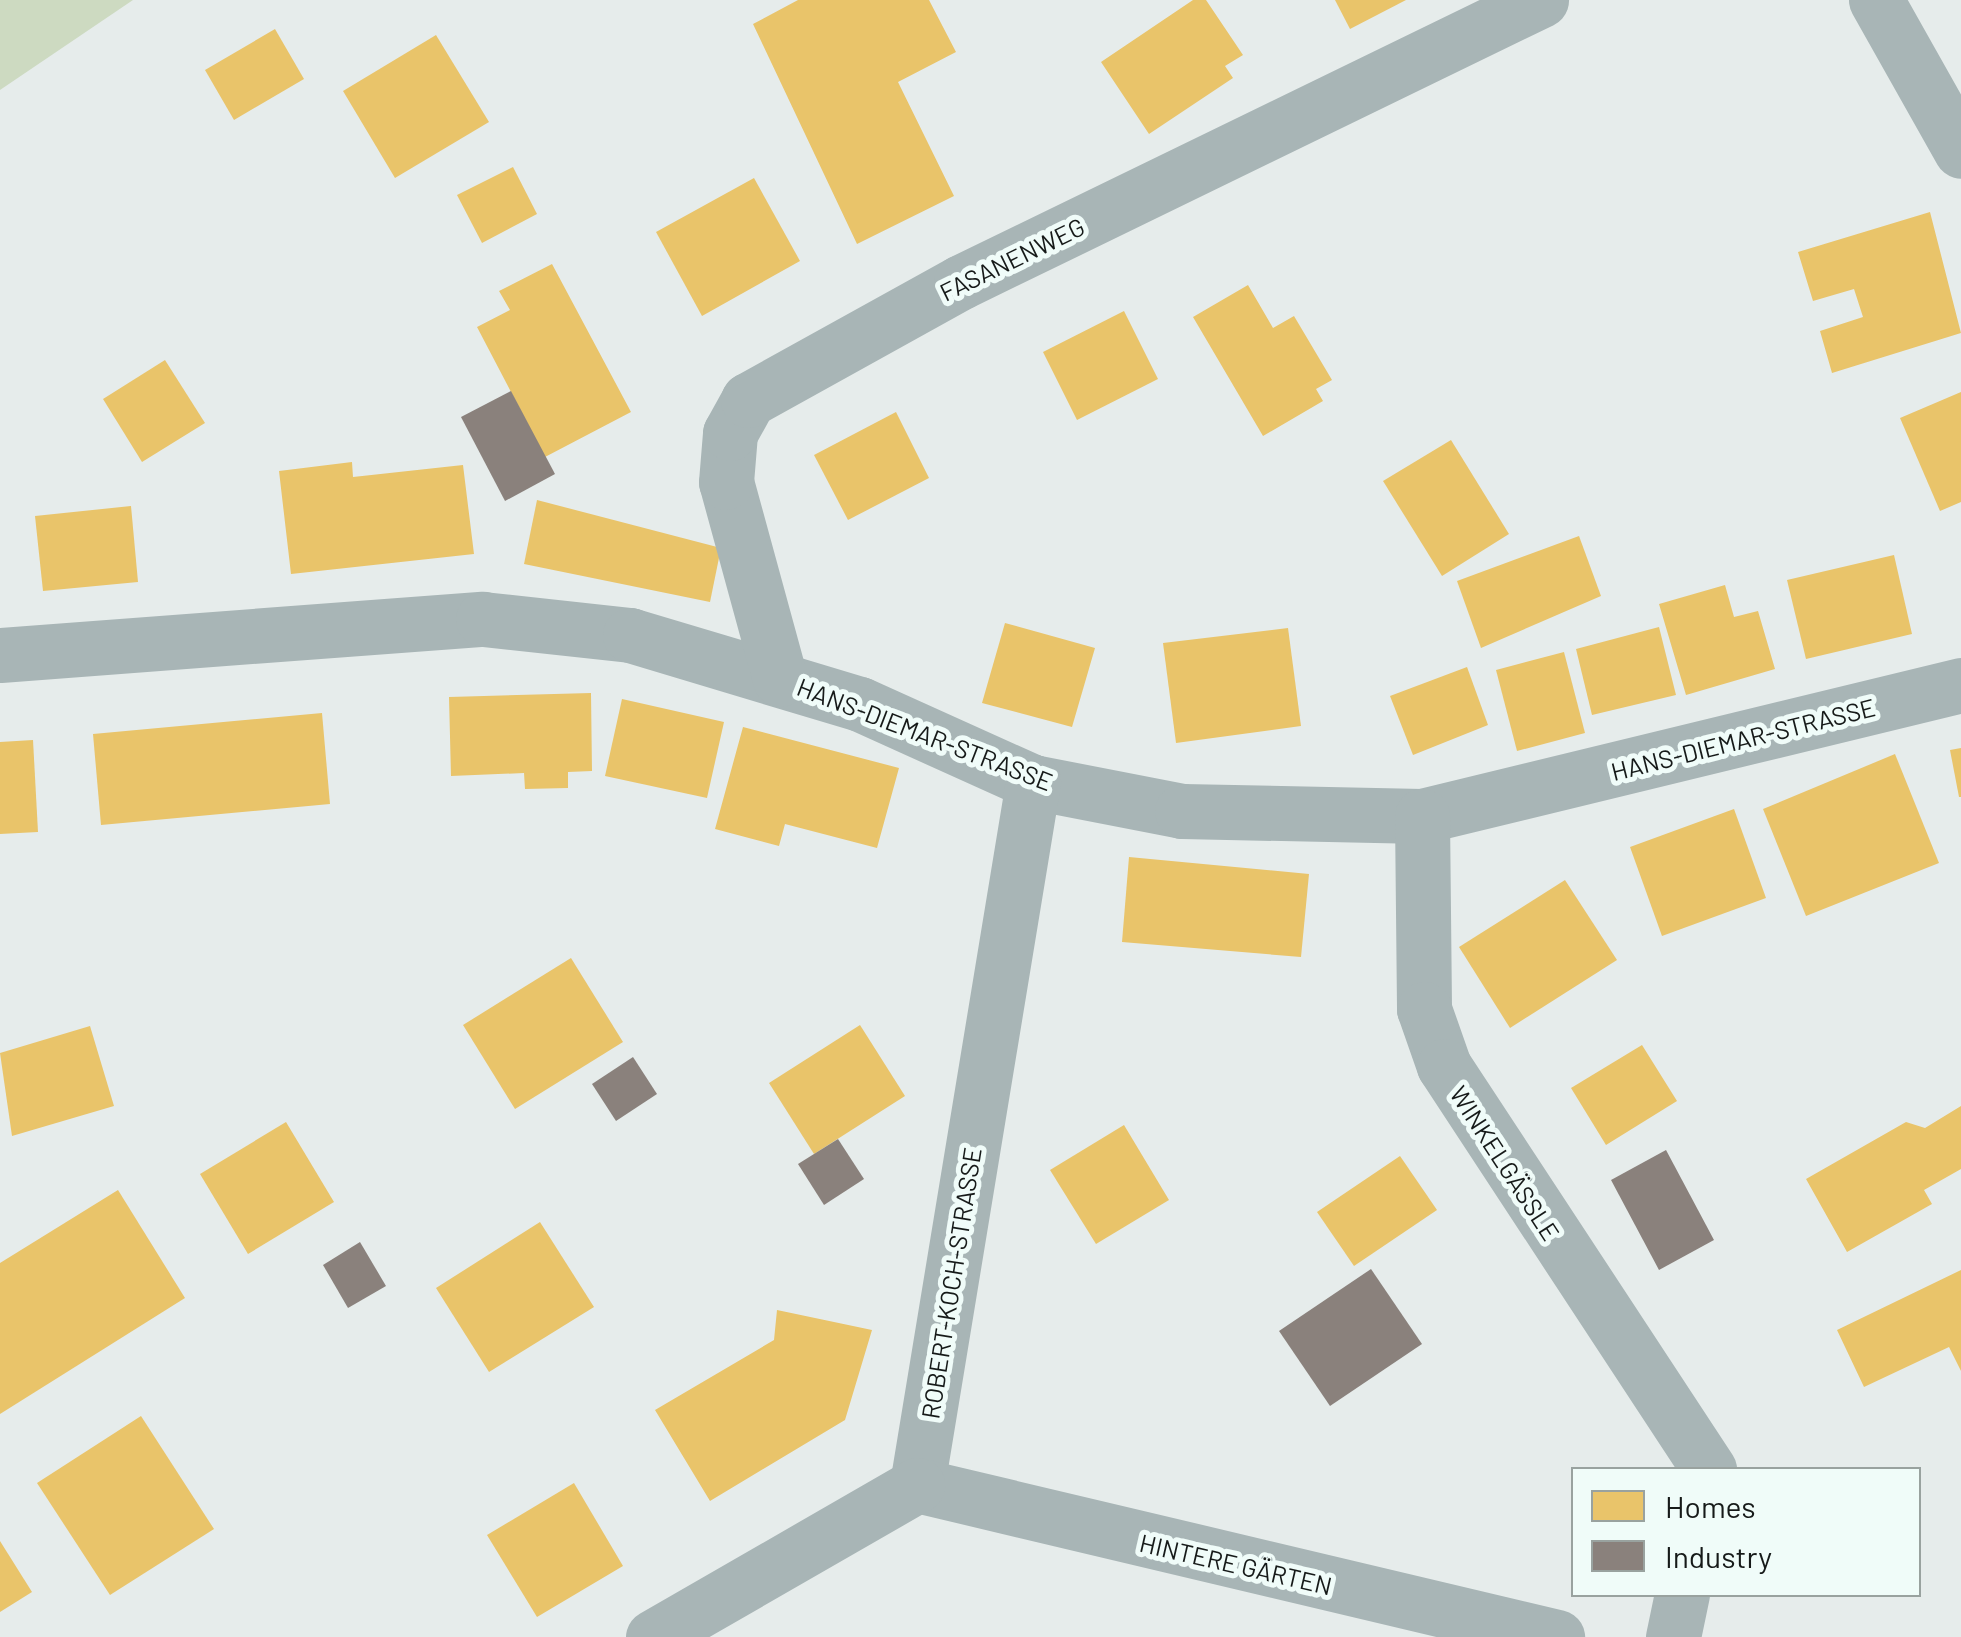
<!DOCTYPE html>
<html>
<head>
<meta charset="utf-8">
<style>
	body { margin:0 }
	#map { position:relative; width:1961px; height:1637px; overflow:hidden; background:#e6eceb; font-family:Barlow,sans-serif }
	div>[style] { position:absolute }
	.green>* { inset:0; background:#cddac1 }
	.homes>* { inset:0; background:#e9c46a }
	.industry>* { inset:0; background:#8a817c }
	.street>* { height:55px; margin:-27.5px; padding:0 27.5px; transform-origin:27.5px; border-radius:27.5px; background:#a8b5b6 }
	span { translate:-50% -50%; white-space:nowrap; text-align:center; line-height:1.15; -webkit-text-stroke:10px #f0fcf9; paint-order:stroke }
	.street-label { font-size:25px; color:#161a19 }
	.legend { position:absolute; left:1571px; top:1467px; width:350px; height:130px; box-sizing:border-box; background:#f0fcf9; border:2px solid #99a29f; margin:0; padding:12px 18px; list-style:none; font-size:30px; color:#161a19 }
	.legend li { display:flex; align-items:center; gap:20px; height:50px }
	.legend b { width:50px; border:2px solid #99a29f }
</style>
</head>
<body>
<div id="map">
	<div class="green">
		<i style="clip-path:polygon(0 0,133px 0,0 90px)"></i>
	</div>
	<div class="homes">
		<i style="clip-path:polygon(798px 0,929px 0,956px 52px,898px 82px,954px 196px,857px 244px,753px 24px)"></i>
		<i style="clip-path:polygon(1193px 0,1206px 0,1243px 55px,1225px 66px,1233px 78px,1149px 134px,1101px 62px)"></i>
		<i style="clip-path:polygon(1335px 0,1406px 0,1350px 29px)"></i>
		<i style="clip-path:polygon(275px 29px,304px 79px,234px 120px,205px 70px)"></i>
		<i style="clip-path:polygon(436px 35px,489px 122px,395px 178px,343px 91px)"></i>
		<i style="clip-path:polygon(513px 167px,537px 214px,482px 243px,457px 195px)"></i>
		<i style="clip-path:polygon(754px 178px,800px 261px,702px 316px,656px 232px)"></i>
		<i style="clip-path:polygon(1930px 212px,1961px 333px,1832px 373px,1820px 331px,1863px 317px,1854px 289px,1813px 301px,1798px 252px)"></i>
		<i style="clip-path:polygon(552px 264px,631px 412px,545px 457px,477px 327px,510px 310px,499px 291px)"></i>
		<i style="clip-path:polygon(1248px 285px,1273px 328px,1294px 316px,1332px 380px,1316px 389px,1323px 401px,1263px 436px,1193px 317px)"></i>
		<i style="clip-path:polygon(1124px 311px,1158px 379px,1077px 420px,1043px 352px)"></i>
		<i style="clip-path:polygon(165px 360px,205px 423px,142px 462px,103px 399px)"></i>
		<i style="clip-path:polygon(1961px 392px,1961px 502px,1940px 511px,1900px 418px)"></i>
		<i style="clip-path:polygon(896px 412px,929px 478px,848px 520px,814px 455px)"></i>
		<i style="clip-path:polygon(1451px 440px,1509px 534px,1442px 576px,1383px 481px)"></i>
		<i style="clip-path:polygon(352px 462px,353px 477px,463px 465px,474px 554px,291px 574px,279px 471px)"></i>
		<i style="clip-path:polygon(537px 500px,721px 548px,710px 602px,524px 564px)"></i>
		<i style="clip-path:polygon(131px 506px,138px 582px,43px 591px,35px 516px)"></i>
		<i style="clip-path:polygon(1579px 536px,1601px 596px,1481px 648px,1457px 581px)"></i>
		<i style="clip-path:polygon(1894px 555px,1912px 634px,1806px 659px,1787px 580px)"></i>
		<i style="clip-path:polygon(1725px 585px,1734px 617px,1758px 611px,1775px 669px,1686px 695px,1659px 604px)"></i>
		<i style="clip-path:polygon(1005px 623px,1095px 648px,1072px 727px,982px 703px)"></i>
		<i style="clip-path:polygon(1659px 627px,1676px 695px,1592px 715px,1576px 649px)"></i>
		<i style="clip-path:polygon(1288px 628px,1301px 726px,1176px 743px,1163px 643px)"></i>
		<i style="clip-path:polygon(1564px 652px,1585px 733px,1517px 751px,1496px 670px)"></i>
		<i style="clip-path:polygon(1467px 667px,1488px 725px,1413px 755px,1390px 696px)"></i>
		<i style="clip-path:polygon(591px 693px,592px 771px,568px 772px,568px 788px,525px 789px,524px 773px,451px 776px,449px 697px)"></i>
		<i style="clip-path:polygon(622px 699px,724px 722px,707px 798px,605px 776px)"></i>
		<i style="clip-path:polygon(322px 713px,330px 804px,101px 825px,93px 734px)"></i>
		<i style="clip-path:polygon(743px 727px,899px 768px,877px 848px,785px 824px,779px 846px,715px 829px)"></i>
		<i style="clip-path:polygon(33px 740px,38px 832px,0 834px,0 742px)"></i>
		<i style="clip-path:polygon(1961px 748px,1961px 797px,1959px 797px,1950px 750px)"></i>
		<i style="clip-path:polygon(1895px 754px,1939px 863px,1806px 916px,1763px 809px)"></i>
		<i style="clip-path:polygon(1734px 809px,1766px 898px,1662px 936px,1630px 847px)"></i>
		<i style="clip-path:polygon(1129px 857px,1309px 874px,1301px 957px,1122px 942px)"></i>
		<i style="clip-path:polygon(1565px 880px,1617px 960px,1510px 1028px,1459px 947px)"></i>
		<i style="clip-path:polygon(571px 958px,623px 1042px,515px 1109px,463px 1025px)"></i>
		<i style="clip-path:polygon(860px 1025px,905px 1096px,814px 1154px,769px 1083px)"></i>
		<i style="clip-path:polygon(90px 1026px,114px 1106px,12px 1136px,0 1053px)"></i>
		<i style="clip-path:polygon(1642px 1045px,1677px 1101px,1606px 1145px,1571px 1088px)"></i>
		<i style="clip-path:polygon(1961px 1106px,1961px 1169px,1924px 1190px,1932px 1204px,1847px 1252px,1806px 1179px,1906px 1122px,1925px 1128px)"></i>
		<i style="clip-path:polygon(286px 1122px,334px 1202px,248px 1254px,200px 1174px)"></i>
		<i style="clip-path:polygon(1124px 1125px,1169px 1200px,1096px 1244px,1050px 1170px)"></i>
		<i style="clip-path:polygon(1400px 1156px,1437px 1210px,1354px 1266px,1317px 1212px)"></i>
		<i style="clip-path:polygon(118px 1190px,185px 1298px,0 1414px,0 1263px)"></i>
		<i style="clip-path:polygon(540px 1222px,594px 1307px,489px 1372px,436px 1288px)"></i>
		<i style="clip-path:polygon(1961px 1270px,1961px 1371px,1949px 1347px,1864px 1387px,1837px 1330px)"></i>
		<i style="clip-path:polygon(777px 1310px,872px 1330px,845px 1420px,710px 1501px,655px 1410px,774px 1340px)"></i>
		<i style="clip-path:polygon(141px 1416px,214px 1529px,110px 1595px,37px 1483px)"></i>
		<i style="clip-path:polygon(574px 1483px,623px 1566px,537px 1617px,487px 1535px)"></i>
		<i style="clip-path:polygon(0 1541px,32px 1592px,0 1612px)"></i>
	</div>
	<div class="industry">
		<i style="clip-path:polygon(511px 391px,555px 474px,505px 501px,461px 417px)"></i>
		<i style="clip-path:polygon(633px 1057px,657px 1094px,616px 1121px,592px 1084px)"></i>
		<i style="clip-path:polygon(838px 1139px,864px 1179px,824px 1205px,798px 1164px)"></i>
		<i style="clip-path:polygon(1666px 1150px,1714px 1240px,1659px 1270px,1611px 1180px)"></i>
		<i style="clip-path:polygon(360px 1242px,386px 1286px,348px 1308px,323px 1265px)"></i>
		<i style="clip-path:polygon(1371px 1269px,1422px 1344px,1330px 1406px,1279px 1331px)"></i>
	</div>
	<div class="street">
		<i style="left:1876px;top:0;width:173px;rotate:60.6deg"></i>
		<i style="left:0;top:655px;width:484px;rotate:-4.3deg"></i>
		<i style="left:483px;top:619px;width:148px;rotate:6.2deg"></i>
		<i style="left:630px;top:635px;width:240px;rotate:16.7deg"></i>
		<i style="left:860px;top:704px;width:190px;rotate:24.3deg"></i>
		<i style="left:1033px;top:782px;width:152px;rotate:11deg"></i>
		<i style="left:1182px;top:811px;width:240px;rotate:1.2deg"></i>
		<i style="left:1422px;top:816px;width:555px;rotate:-13.66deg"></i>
		<i style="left:780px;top:679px;width:204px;rotate:-105.3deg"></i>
		<i style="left:726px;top:482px;width:49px;rotate:-85.3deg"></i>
		<i style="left:730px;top:433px;width:38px;rotate:-61deg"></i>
		<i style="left:748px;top:400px;width:244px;rotate:-29deg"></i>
		<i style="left:961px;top:282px;width:645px;rotate:-25.93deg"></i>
		<i style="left:1422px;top:816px;width:193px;rotate:89.4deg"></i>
		<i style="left:1424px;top:1009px;width:60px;rotate:70.7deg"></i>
		<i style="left:1444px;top:1066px;width:483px;rotate:56.7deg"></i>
		<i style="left:917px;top:1485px;width:713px;rotate:-80.63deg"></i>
		<i style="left:917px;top:1485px;width:658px;rotate:13.36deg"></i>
		<i style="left:653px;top:1637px;width:305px;rotate:-29.9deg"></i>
		<i style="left:1673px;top:1637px;width:44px;rotate:-78.2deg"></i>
	</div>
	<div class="street-label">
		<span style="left:1012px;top:259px;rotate:-26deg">FASANENWEG</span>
		<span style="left:925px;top:734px;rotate:21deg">HANS-DIEMAR-STRASSE</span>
		<span style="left:1743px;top:739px;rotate:-14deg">HANS-DIEMAR-STRASSE</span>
		<span style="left:1505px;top:1163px;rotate:57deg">WINKELGÄSSLE</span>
		<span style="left:951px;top:1283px;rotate:-81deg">ROBERT-KOCH-STRASSE</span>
		<span style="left:1236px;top:1564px;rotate:13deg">HINTERE GÄRTEN</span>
	</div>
	<ul class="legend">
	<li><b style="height:28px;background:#e9c46a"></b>Homes</li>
	<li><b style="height:28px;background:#8a817c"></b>Industry</li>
	</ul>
</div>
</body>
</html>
